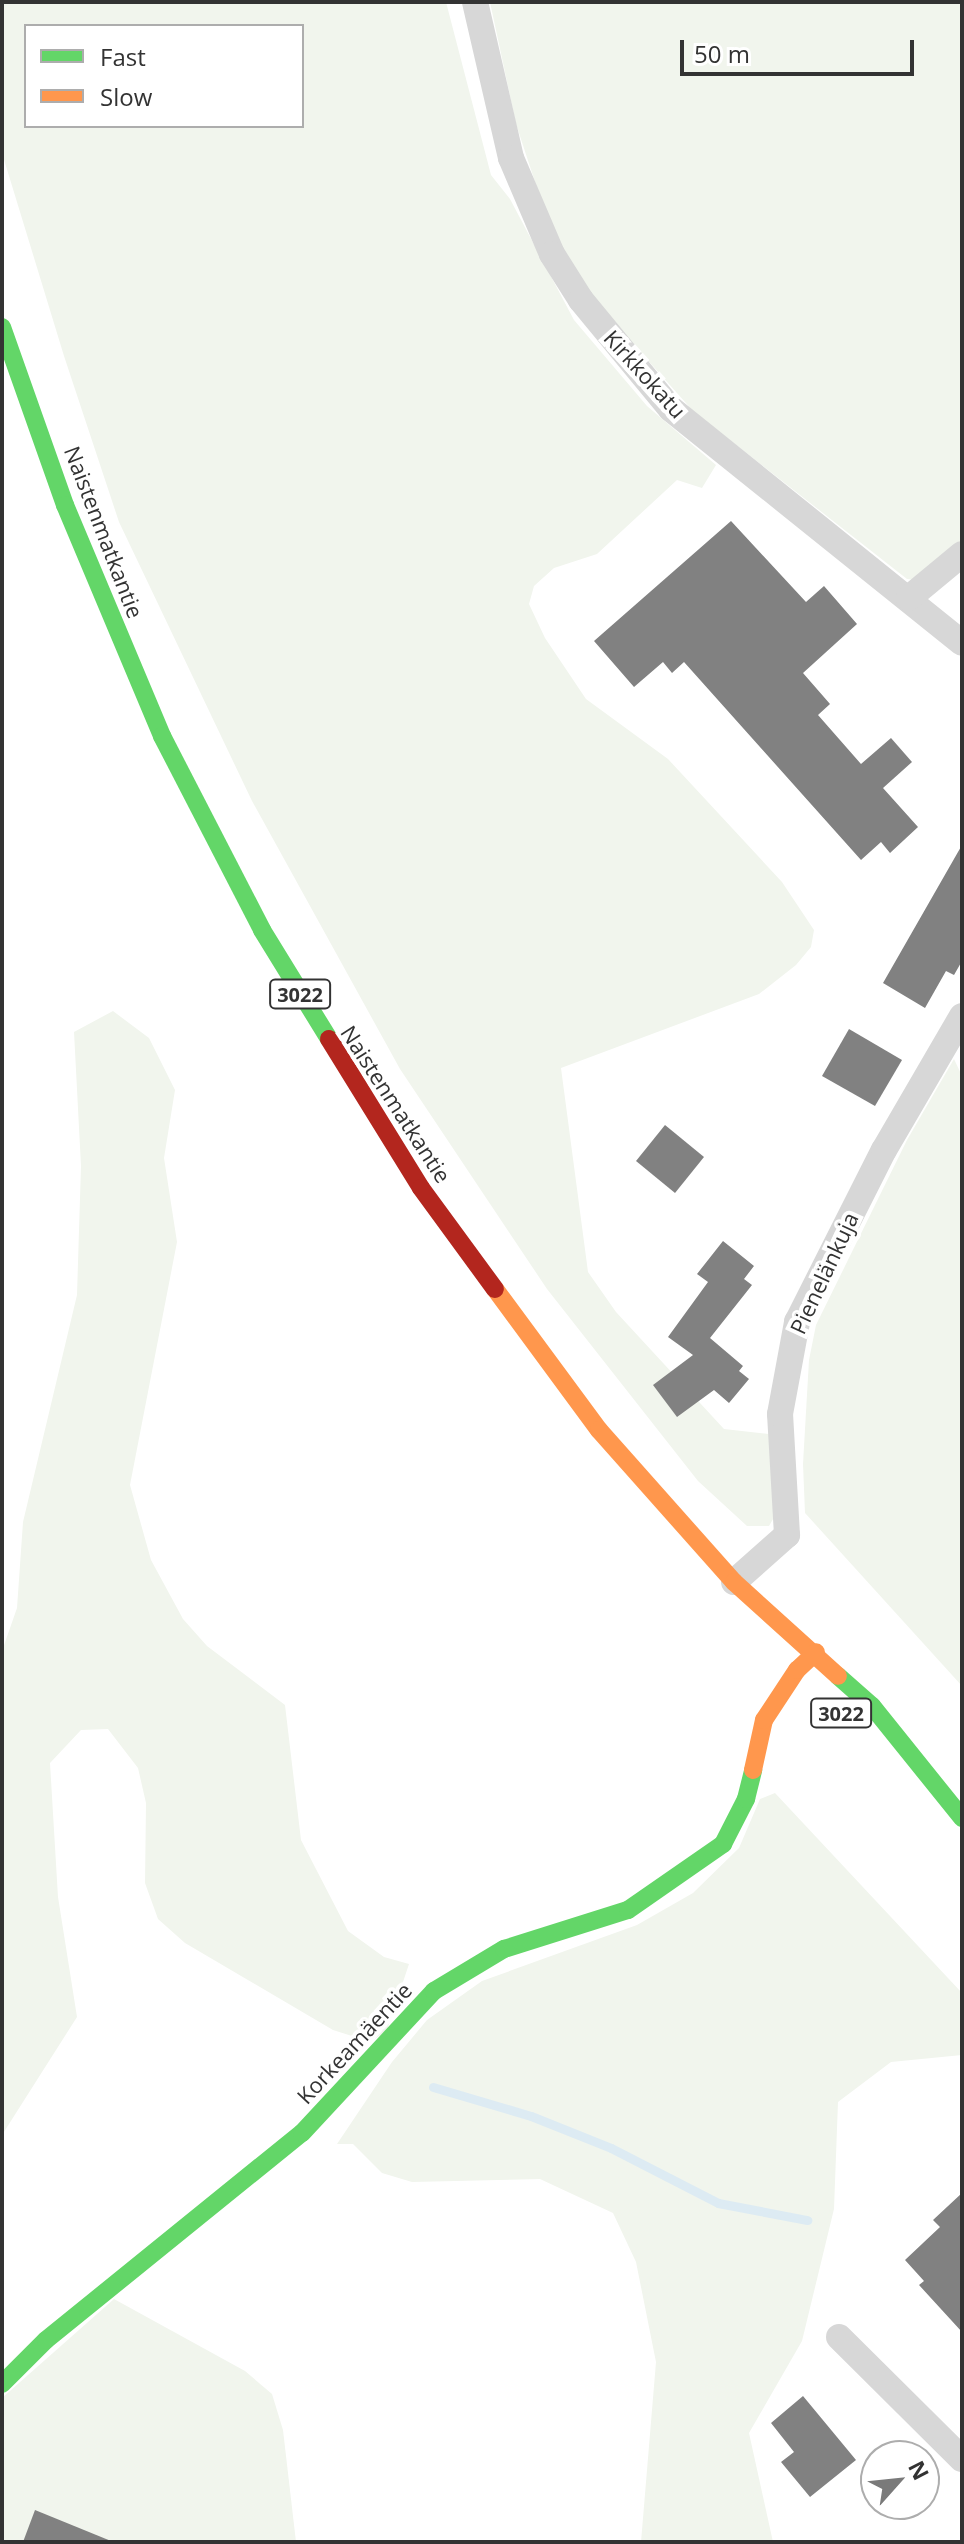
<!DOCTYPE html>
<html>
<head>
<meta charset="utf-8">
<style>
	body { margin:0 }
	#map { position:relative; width:964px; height:2544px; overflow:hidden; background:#fff; font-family:"Open Sans",sans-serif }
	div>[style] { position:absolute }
	.green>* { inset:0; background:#f1f5ed }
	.stream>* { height:9px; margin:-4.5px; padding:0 4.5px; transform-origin:4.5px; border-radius:4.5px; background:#ddebf3 }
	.building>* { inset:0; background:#818181 }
	.street>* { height:26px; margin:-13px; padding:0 13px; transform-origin:13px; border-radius:13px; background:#d7d7d7 }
	.fast>* { height:18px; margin:-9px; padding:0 9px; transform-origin:9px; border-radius:9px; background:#63d668 }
	.slow>* { height:18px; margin:-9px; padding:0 9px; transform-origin:9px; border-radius:9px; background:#ff974d }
	.jam>* { height:18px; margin:-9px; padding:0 9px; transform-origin:9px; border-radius:9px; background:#b3261e }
	span { translate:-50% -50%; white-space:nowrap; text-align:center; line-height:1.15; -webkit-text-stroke:8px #fff; paint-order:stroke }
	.shield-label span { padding:2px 6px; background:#fff; border:2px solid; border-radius:6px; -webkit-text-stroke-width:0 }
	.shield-label { font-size:20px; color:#333; font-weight:700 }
	.street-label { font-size:22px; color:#333 }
	.frame { position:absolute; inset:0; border:4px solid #333; pointer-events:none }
	.legend { position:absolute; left:24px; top:24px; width:280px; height:104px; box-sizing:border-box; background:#fff; border:2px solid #adadad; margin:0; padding:10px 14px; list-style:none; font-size:24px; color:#333 }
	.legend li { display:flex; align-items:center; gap:16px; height:40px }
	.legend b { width:40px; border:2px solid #adadad }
	.north { position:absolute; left:860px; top:2440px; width:80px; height:80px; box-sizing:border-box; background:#fff; border:2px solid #adadad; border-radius:50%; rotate:63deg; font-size:22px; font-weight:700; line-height:32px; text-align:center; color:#333 }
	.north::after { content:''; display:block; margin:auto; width:28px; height:36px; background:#7a7a7a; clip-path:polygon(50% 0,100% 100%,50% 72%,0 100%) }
	.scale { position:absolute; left:680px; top:40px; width:234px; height:36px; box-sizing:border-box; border:4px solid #333; border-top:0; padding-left:10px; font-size:24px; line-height:28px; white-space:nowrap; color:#333; -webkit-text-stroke:6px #fff; paint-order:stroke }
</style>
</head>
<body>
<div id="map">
	<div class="green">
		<i style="clip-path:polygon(evenodd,2px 2px,446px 2px,491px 175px,510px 199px,574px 320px,647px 406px,716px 465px,702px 488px,677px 480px,597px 554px,554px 568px,534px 586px,529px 604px,545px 638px,586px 699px,668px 759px,782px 882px,814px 930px,811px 947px,796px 965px,759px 994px,561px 1068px,588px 1272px,616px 1312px,724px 1429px,778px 1435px,776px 1514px,769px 1526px,747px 1526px,698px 1481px,547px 1289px,400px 1069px,252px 801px,119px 522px,64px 356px,2px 153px,2px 2px,26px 26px,302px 26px,302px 126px,26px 126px,26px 26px)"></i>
		<i style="clip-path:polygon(490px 2px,962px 2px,962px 543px,917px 580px,907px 579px,693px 411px,603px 310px,562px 252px,537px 188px,516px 124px)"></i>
		<i style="clip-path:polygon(113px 1011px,149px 1038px,175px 1090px,164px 1158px,177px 1242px,130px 1485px,151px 1560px,183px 1619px,207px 1646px,285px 1705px,301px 1840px,348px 1931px,384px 1957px,409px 1964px,387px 2030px,371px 2042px,333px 2030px,185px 1943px,158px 1919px,145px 1883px,146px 1803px,138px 1768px,108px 1729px,81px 1730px,50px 1763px,58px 1897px,77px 2017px,2px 2135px,2px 1651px,17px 1608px,23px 1522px,77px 1295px,81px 1166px,74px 1032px)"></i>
		<i style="clip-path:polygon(954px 1059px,962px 1076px,962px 1686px,805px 1513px,803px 1464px,809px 1360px,816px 1325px,907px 1140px)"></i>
		<i style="clip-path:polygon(775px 1793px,962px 1993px,962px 2055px,891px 2062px,838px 2102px,834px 2209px,802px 2341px,749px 2433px,773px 2542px,641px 2542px,656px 2362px,636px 2262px,613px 2213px,540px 2179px,412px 2182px,382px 2173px,353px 2144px,337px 2144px,392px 2062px,427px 2020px,482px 1981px,637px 1925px,693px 1893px,739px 1848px,760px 1799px)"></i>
		<i style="clip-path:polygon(114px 2299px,245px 2371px,272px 2394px,283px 2430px,296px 2542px,2px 2542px,2px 2398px)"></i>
	</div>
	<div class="stream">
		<i style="left:433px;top:2087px;width:102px;rotate:16.5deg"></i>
		<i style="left:531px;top:2116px;width:86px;rotate:21.8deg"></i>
		<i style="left:611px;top:2148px;width:120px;rotate:27.2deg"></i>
		<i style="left:718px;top:2203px;width:91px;rotate:10.8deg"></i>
	</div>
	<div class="building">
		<i style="clip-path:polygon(731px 521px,806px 602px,824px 586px,857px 624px,803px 673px,830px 704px,818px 715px,861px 764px,891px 738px,912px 762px,883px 788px,918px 827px,890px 853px,881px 842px,861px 860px,684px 662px,672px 673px,663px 662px,634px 687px,594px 641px)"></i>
		<i style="clip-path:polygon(962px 845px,962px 961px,954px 975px,946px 971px,925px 1008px,883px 983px)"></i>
		<i style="clip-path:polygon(849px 1029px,902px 1060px,875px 1106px,822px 1076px)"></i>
		<i style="clip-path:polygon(665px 1125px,704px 1157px,675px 1193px,636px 1161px)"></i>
		<i style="clip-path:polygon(723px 1241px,754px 1266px,744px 1279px,752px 1285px,710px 1338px,743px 1366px,739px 1371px,749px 1379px,729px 1403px,714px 1390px,677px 1417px,653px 1385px,693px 1355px,668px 1337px,708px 1282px,697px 1274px)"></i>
		<i style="clip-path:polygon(962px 2193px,962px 2332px,919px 2285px,924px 2281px,905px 2260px,940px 2227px,933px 2220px)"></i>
		<i style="clip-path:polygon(803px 2396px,856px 2460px,810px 2497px,781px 2462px,794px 2452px,771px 2423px)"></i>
		<i style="clip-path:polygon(35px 2510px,111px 2541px,111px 2542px,23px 2542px)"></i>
	</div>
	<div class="street">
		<i style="left:475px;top:2px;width:160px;rotate:77deg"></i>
		<i style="left:511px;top:158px;width:104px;rotate:66.9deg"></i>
		<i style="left:552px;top:254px;width:54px;rotate:57.8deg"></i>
		<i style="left:581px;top:300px;width:141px;rotate:50.5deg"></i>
		<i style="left:671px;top:409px;width:373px;rotate:38.8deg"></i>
		<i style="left:909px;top:598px;width:69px;rotate:-39.7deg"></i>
		<i style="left:734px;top:1582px;width:71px;rotate:-41.6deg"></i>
		<i style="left:787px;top:1535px;width:121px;rotate:-93.3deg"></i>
		<i style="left:780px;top:1414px;width:94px;rotate:-79.5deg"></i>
		<i style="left:797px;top:1322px;width:193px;rotate:-63.2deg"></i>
		<i style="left:884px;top:1150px;width:155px;rotate:-59.8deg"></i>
		<i style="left:839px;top:2337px;width:173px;rotate:44.8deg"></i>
	</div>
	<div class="fast">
		<i style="left:2px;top:327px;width:189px;rotate:70.5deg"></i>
		<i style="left:65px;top:505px;width:251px;rotate:67.2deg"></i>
		<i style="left:162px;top:736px;width:218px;rotate:62.7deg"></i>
		<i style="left:262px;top:930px;width:128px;rotate:58.4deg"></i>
		<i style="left:838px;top:1676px;width:45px;rotate:41.4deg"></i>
		<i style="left:872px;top:1706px;width:144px;rotate:51.2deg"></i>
		<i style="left:2px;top:2384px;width:62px;rotate:-45deg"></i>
		<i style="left:46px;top:2340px;width:329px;rotate:-39deg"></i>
		<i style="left:302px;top:2133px;width:194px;rotate:-47.1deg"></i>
		<i style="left:434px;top:1991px;width:82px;rotate:-31deg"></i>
		<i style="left:504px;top:1949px;width:130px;rotate:-17.5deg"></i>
		<i style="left:628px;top:1910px;width:116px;rotate:-34.8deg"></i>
		<i style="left:723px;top:1844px;width:51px;rotate:-62.9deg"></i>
		<i style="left:746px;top:1799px;width:30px;rotate:-76deg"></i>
	</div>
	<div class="slow">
		<i style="left:495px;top:1289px;width:175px;rotate:53.6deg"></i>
		<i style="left:599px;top:1430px;width:203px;rotate:48.4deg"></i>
		<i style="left:734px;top:1582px;width:140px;rotate:42.1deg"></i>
		<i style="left:753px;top:1770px;width:51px;rotate:-77.6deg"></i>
		<i style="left:764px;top:1720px;width:60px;rotate:-56.6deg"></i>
		<i style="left:797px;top:1670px;width:26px;rotate:-43deg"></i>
	</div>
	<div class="jam">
		<i style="left:329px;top:1039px;width:175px;rotate:58.3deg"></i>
		<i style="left:421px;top:1188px;width:125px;rotate:53.8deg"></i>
	</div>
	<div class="shield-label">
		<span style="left:300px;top:994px">3022</span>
		<span style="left:841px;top:1713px">3022</span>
	</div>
	<div class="street-label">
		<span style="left:645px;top:374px;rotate:48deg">Kirkkokatu</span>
		<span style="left:104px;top:532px;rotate:69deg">Naistenmatkantie</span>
		<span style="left:396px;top:1104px;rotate:57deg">Naistenmatkantie</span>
		<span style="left:824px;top:1273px;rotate:-65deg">Pienelänkuja</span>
		<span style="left:354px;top:2043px;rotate:-47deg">Korkeamäentie</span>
	</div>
	<div class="frame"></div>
	<ul class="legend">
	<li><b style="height:10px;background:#63d668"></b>Fast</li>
	<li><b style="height:10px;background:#ff974d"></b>Slow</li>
	</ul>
	<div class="north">N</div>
	<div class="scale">50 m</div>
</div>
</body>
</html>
